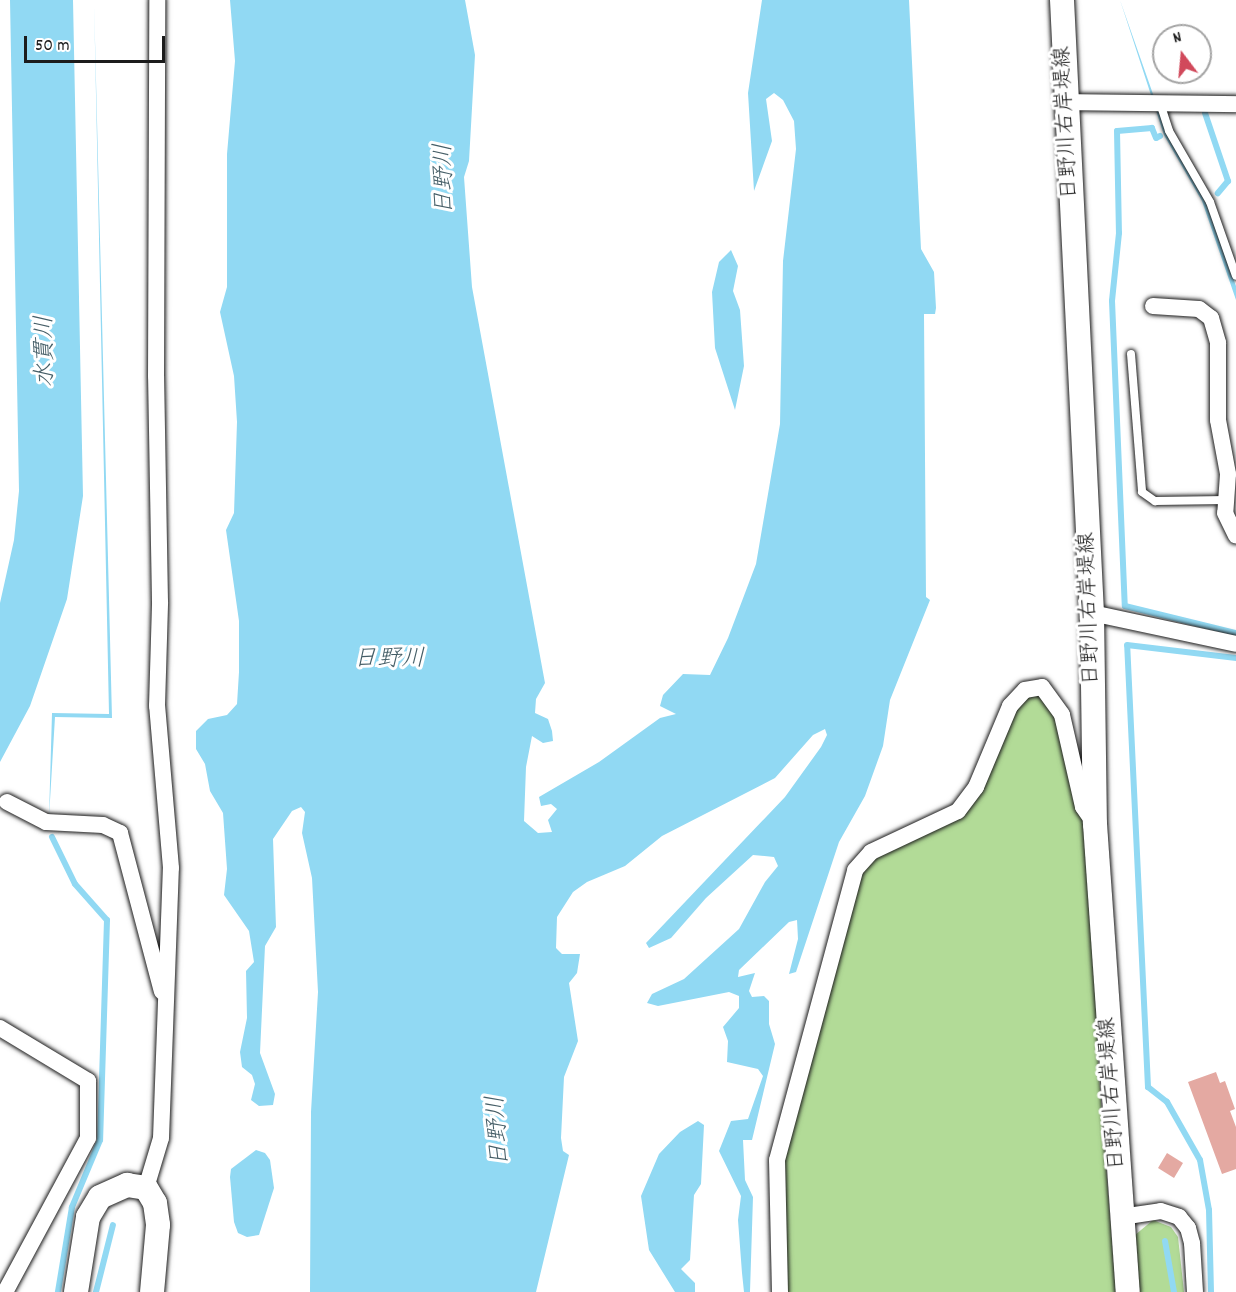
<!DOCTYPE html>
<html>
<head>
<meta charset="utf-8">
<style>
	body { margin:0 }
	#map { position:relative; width:1236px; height:1292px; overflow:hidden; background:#fff; font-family:Dekko,"Klee One",sans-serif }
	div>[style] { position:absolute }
	.green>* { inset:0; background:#b2db97 }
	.water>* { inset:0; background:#91d9f3 }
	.stream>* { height:6px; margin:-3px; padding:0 3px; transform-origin:3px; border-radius:3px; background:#91d9f3 }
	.building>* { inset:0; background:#e4a9a2 }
	.roads { filter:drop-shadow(0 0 2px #1c1c1c) drop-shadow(0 0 2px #1c1c1c) }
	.lane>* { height:8px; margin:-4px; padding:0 4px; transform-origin:4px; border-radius:4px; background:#fff }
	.street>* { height:16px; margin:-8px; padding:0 8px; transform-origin:8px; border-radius:8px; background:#fff }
	.secondary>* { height:24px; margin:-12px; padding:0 12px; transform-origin:12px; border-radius:12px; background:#fff }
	span { translate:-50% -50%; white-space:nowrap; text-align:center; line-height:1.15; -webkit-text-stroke:6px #fff; paint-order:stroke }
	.street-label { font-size:22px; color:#1c1c1c }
	.water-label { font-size:24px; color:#455e67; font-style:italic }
	.north { position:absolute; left:1152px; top:24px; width:60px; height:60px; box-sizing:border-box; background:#fff; border:2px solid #a4a4a4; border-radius:50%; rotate:344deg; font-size:16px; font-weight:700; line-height:24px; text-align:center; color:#1c1c1c }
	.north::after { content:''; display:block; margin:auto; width:21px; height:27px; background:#d1495b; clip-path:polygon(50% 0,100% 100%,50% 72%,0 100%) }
	.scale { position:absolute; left:24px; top:36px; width:141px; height:27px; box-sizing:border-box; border:3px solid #1c1c1c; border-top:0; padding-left:8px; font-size:18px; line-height:21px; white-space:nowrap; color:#1c1c1c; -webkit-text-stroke:4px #fff; paint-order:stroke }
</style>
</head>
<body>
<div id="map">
	<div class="green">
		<i style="clip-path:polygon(1037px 694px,1055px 713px,1088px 830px,1099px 1076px,1116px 1292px,787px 1292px,785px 1157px,860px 874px,876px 857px,947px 824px,1021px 700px)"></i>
		<i style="clip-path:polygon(1153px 1220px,1171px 1227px,1178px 1237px,1184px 1292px,1137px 1292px,1135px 1235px)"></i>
	</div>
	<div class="water">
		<i style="clip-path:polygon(10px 0,73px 0,83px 496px,67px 599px,30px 706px,0 762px,0 603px,14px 540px,19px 491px)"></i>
		<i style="clip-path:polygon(94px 0,112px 718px,55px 717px,49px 817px,52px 713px,109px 714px)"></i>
		<i style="clip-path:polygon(230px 0,465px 0,475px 55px,469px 161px,464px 177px,472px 287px,545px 683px,536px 699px,535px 713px,548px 719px,552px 731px,553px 741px,543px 743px,532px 736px,526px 767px,524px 821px,538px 833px,552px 832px,548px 820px,557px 809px,551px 804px,541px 806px,539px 797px,599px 762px,660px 718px,676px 714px,660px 706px,663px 695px,683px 674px,710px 675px,728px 638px,756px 564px,780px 424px,783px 261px,796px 149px,794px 121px,783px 100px,774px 93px,766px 99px,772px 141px,754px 191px,748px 93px,762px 0,909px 0,921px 249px,934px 272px,936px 308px,935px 314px,924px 314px,926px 597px,930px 600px,890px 700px,883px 746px,865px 796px,839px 842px,796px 972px,789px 974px,798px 939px,797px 920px,789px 922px,739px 970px,738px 977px,755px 973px,749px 991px,752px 997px,764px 996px,769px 1001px,769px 1024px,775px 1044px,752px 1140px,743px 1140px,745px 1180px,753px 1197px,750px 1292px,744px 1292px,742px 1273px,738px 1220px,741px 1196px,719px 1151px,731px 1121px,748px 1119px,763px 1076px,758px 1069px,727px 1062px,728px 1041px,723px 1027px,739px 1008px,739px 996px,729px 992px,658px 1006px,647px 1003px,652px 994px,684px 979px,739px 929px,765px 882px,778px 866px,774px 857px,753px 855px,706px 898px,671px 938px,649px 948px,646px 943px,785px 797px,821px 747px,827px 735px,825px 729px,813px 735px,775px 778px,662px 836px,625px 866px,587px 882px,573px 892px,557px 917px,556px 948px,562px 954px,580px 954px,577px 973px,569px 983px,578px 1041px,564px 1077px,561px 1138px,563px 1151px,569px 1155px,536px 1292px,310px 1292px,311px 1112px,318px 992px,312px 878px,302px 833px,305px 812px,301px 807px,292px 811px,273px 839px,276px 927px,265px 946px,260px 1053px,275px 1094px,273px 1105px,259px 1106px,251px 1100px,255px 1084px,252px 1075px,242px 1067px,240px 1052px,247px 1018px,246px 971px,254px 962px,249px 931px,224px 895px,227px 869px,223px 813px,210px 791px,205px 764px,196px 749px,196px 731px,208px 719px,227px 715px,237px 704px,239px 672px,239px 621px,226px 530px,234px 513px,237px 422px,234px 376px,220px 312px,227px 287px,227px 154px,235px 61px)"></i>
		<i style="clip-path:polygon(1120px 0,1167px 134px,1206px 202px,1236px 286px,1236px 300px,1202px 201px,1164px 135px)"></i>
		<i style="clip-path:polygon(731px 250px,738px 266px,733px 291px,740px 310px,744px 366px,735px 410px,715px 348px,712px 292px,719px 262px)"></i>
		<i style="clip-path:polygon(698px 1121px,704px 1125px,701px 1184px,694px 1195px,690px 1260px,681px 1269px,695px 1283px,695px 1292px,675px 1292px,649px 1250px,641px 1196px,659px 1154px,680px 1132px)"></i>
		<i style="clip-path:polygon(256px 1150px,265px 1153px,270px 1160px,274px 1188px,259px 1235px,247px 1237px,238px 1233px,234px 1222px,230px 1177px,231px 1169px)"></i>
	</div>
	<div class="stream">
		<i style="left:1205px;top:113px;width:72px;rotate:71.3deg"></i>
		<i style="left:1228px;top:181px;width:16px;rotate:130deg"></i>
		<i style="left:1160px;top:136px;width:4px;rotate:153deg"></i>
		<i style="left:1156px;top:138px;width:11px;rotate:-112deg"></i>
		<i style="left:1152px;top:128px;width:35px;rotate:175deg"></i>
		<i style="left:1117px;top:131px;width:102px;rotate:88.9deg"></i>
		<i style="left:1119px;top:233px;width:68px;rotate:95.9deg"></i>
		<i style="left:1112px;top:301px;width:305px;rotate:87.6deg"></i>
		<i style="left:1125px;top:606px;width:114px;rotate:13.7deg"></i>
		<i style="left:52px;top:837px;width:52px;rotate:63.9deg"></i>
		<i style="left:75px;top:884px;width:48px;rotate:48.4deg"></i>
		<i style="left:107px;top:920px;width:220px;rotate:91.8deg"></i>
		<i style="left:100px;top:1140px;width:73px;rotate:112.7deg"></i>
		<i style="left:72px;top:1207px;width:86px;rotate:99.4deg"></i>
		<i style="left:1165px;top:1241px;width:52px;rotate:80deg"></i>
		<i style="left:96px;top:1292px;width:69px;rotate:-75.8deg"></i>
		<i style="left:1211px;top:1292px;width:82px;rotate:-91.4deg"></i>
		<i style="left:1209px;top:1210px;width:51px;rotate:-100.2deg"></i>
		<i style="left:1200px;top:1160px;width:67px;rotate:-119.6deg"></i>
		<i style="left:1167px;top:1102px;width:24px;rotate:-142deg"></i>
		<i style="left:1148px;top:1087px;width:442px;rotate:-92.7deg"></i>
		<i style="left:1127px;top:645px;width:110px;rotate:6.8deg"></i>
	</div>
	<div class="building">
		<i style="clip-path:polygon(1216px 1072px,1220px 1083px,1225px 1081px,1235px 1109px,1230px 1111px,1236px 1127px,1236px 1169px,1222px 1174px,1188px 1082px)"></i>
		<i style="clip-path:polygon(1167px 1153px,1183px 1163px,1174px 1178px,1158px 1168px)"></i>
	</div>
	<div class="roads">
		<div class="lane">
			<i style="left:1160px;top:103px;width:29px;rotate:72deg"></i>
			<i style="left:1169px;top:131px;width:82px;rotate:60deg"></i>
			<i style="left:1210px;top:202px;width:78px;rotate:70.6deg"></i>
			<i style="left:1131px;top:354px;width:138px;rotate:85.4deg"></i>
			<i style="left:1142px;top:492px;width:16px;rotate:35deg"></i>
			<i style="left:1155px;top:501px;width:71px;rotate:-0.8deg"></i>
		</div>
		<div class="street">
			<i style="left:1066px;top:102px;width:170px;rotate:0.7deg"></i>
			<i style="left:1153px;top:306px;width:46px;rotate:3.7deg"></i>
			<i style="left:1199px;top:309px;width:15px;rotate:37deg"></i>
			<i style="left:1211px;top:318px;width:26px;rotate:74deg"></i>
			<i style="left:1218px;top:343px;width:77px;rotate:90deg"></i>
			<i style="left:1218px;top:420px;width:55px;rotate:79.5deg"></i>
			<i style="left:1228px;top:474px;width:39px;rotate:94deg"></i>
			<i style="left:1225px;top:513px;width:25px;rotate:64deg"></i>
			<i style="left:1092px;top:613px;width:147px;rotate:12.1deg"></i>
			<i style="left:7px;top:802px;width:44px;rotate:27.1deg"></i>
			<i style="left:46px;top:822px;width:57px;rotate:3deg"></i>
			<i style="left:103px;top:825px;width:19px;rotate:25deg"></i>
			<i style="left:120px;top:833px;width:164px;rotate:75.2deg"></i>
			<i style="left:0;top:1028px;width:103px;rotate:31.1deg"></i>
			<i style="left:88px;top:1081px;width:57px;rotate:90deg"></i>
			<i style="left:88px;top:1138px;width:175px;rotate:118.3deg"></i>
			<i style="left:146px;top:1188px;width:52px;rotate:-73.3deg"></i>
			<i style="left:161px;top:1138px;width:270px;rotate:-87.9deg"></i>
			<i style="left:171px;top:868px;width:163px;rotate:-94.9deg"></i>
			<i style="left:157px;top:706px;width:104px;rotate:-88.3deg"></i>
			<i style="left:160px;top:602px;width:226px;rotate:-91deg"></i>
			<i style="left:156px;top:376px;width:376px;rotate:-89.8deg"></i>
			<i style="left:1121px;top:1217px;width:40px;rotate:-8.5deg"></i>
			<i style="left:1161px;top:1211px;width:19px;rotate:18deg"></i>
			<i style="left:1179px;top:1217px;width:14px;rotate:51deg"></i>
			<i style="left:1188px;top:1228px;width:16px;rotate:75deg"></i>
			<i style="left:1192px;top:1243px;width:49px;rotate:86.5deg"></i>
			<i style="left:780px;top:1292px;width:132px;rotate:-91.3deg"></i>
			<i style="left:777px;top:1160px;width:300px;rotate:-74.9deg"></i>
			<i style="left:855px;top:870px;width:24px;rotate:-48deg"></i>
			<i style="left:871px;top:852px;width:96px;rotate:-25.2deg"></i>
			<i style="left:958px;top:811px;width:30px;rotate:-53deg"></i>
			<i style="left:976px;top:787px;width:88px;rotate:-67.2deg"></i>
			<i style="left:1010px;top:706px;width:22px;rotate:-47deg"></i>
			<i style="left:1025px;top:690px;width:17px;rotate:-10deg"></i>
			<i style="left:1042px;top:687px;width:34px;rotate:54deg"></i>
			<i style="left:1062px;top:715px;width:94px;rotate:77.1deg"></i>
			<i style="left:1083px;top:807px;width:19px;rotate:55deg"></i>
		</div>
		<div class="secondary">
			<i style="left:1062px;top:0;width:614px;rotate:87.2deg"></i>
			<i style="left:1092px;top:613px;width:211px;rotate:89.2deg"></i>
			<i style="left:1095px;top:824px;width:469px;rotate:86deg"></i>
			<i style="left:76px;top:1292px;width:76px;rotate:-80.9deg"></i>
			<i style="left:88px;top:1217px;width:23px;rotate:-59deg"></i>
			<i style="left:100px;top:1197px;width:30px;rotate:-24deg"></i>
			<i style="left:127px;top:1185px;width:19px;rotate:9deg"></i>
			<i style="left:146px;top:1188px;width:17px;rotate:59deg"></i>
			<i style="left:155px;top:1203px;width:22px;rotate:82deg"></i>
			<i style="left:158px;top:1225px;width:67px;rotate:95.1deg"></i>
		</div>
	</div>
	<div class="street-label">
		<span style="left:1067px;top:123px;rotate:-93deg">日野川右岸堤線</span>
		<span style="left:1090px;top:609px;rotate:-92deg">日野川右岸堤線</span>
		<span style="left:1113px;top:1094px;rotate:-94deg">日野川右岸堤線</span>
	</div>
	<div class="water-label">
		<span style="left:446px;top:179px;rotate:-91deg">日野川</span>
		<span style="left:47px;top:351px;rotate:-91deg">水貫川</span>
		<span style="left:389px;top:661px">日野川</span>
		<span style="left:500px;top:1131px;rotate:-94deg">日野川</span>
	</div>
	<div class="north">N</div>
	<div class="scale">50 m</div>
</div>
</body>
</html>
